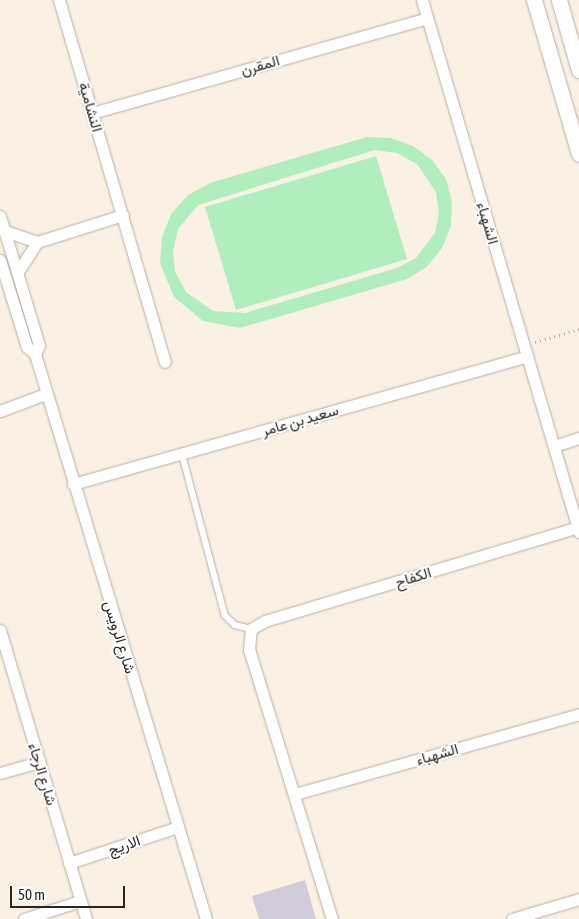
<!DOCTYPE html>
<html>
<head>
<meta charset="utf-8">
<style>
	body { margin:0 }
	#map { position:relative; width:579px; height:919px; overflow:hidden; background:#faf0e4; font-family:"Asap Condensed",Vazirmatn,sans-serif }
	div>[style] { position:absolute }
	.green>* { inset:0; background:#b0eebd }
	.building>* { inset:0; background:#d0ccd9 }
	.path>* { height:2.5px; margin-top:-1.25px; transform-origin:0; background:repeating-linear-gradient(90deg,#b2aaa1 0 1px,transparent 0 5px) }
	.roads { filter:drop-shadow(0 0 1px #b7afa3) drop-shadow(0 0 1px #b7afa3) }
	.service>* { height:5.5px; margin:-2.75px; padding:0 2.75px; transform-origin:2.75px; border-radius:2.75px; background:#fff }
	.minor>* { height:11px; margin:-5.5px; padding:0 5.5px; transform-origin:5.5px; border-radius:5.5px; background:#fff }
	.tertiary>* { height:15px; margin:-7.5px; padding:0 7.5px; transform-origin:7.5px; border-radius:7.5px; background:#fff }
	span { translate:-50% -50%; white-space:nowrap; text-align:center; line-height:1.15; -webkit-text-stroke:4px #fff; paint-order:stroke }
	.street-label { font-size:15px; color:#292621 }
	.scale { position:absolute; left:10px; top:886px; width:115px; height:22px; box-sizing:border-box; border:2px solid #292621; border-top:0; padding-left:6px; font-size:15px; line-height:18px; white-space:nowrap; color:#292621; -webkit-text-stroke:4px #fff; paint-order:stroke }
</style>
</head>
<body>
<div id="map">
	<div class="green">
		<i style="clip-path:polygon(evenodd,367px 137px,391px 138px,413px 146px,432px 160px,446px 179px,452px 202px,451px 226px,442px 248px,427px 267px,407px 279px,240px 328px,203px 321px,174px 297px,160px 263px,162px 237px,171px 214px,188px 195px,210px 183px,367px 137px,375px 150px,397px 153px,417px 164px,436px 192px,439px 213px,435px 233px,416px 258px,397px 268px,245px 313px,213px 311px,186px 292px,175px 272px,173px 251px,178px 229px,198px 205px,375px 150px)"></i>
		<i style="clip-path:polygon(376px 156px,407px 259px,236px 310px,205px 207px)"></i>
	</div>
	<div class="building">
		<i style="clip-path:polygon(305px 880px,316px 919px,259px 919px,252px 896px)"></i>
	</div>
	<div class="path">
		<i style="left:535px;top:342px;width:46px;rotate:-16.5deg"></i>
	</div>
	<div class="roads">
		<div class="service">
			<i style="left:182px;top:453px;width:168px;rotate:75.1deg"></i>
			<i style="left:225px;top:615px;width:14px;rotate:45deg"></i>
			<i style="left:235px;top:625px;width:16px;rotate:14deg"></i>
		</div>
		<div class="minor">
			<i style="left:59px;top:0;width:377px;rotate:73.7deg"></i>
			<i style="left:422px;top:0;width:555px;rotate:73.56deg"></i>
			<i style="left:92px;top:113px;width:348px;rotate:-15.8deg"></i>
			<i style="left:0;top:216px;width:135px;rotate:73.2deg"></i>
			<i style="left:39px;top:345px;width:10px;rotate:114deg"></i>
			<i style="left:5px;top:231px;width:34px;rotate:19deg"></i>
			<i style="left:37px;top:242px;width:90px;rotate:-17.4deg"></i>
			<i style="left:0;top:260px;width:91px;rotate:72.8deg"></i>
			<i style="left:27px;top:347px;width:11px;rotate:41deg"></i>
			<i style="left:17px;top:273px;width:37px;rotate:-57deg"></i>
			<i style="left:35px;top:354px;width:590px;rotate:73.16deg"></i>
			<i style="left:0;top:411px;width:48px;rotate:-20.7deg"></i>
			<i style="left:554px;top:446px;width:26px;rotate:-18deg"></i>
			<i style="left:73px;top:484px;width:472px;rotate:-15.7deg"></i>
			<i style="left:0;top:630px;width:302px;rotate:73.4deg"></i>
			<i style="left:0;top:773px;width:41px;rotate:-15.8deg"></i>
			<i style="left:295px;top:794px;width:295px;rotate:-15.7deg"></i>
			<i style="left:69px;top:863px;width:115px;rotate:-18.3deg"></i>
			<i style="left:24px;top:919px;width:59px;rotate:-17.8deg"></i>
			<i style="left:332px;top:919px;width:282px;rotate:-107.1deg"></i>
			<i style="left:249px;top:650px;width:21px;rotate:-85deg"></i>
			<i style="left:251px;top:629px;width:16px;rotate:-30deg"></i>
			<i style="left:265px;top:621px;width:327px;rotate:-16.7deg"></i>
			<i style="left:512px;top:919px;width:70px;rotate:-16.6deg"></i>
		</div>
		<div class="tertiary">
			<i style="left:534px;top:0;width:160px;rotate:73.7deg"></i>
			<i style="left:559px;top:0;width:73px;rotate:74.1deg"></i>
		</div>
	</div>
	<div class="street-label">
		<span style="left:260px;top:65px;rotate:-16deg">المقرن</span>
		<span style="left:91px;top:107px;rotate:74deg">النشامية</span>
		<span style="left:488px;top:223px;rotate:74deg">الشهباء</span>
		<span style="left:300px;top:420px;rotate:-16deg">سعيد بن عامر</span>
		<span style="left:413px;top:577px;rotate:-17deg">الكفاح</span>
		<span style="left:120px;top:637px;rotate:73deg">شارع الرويس</span>
		<span style="left:437px;top:754px;rotate:-16deg">الشهباء</span>
		<span style="left:43px;top:774px;rotate:73deg">شارع الرجاء</span>
		<span style="left:124px;top:845px;rotate:-19deg">الاريج</span>
	</div>
	<div class="scale">50 m</div>
</div>
</body>
</html>
